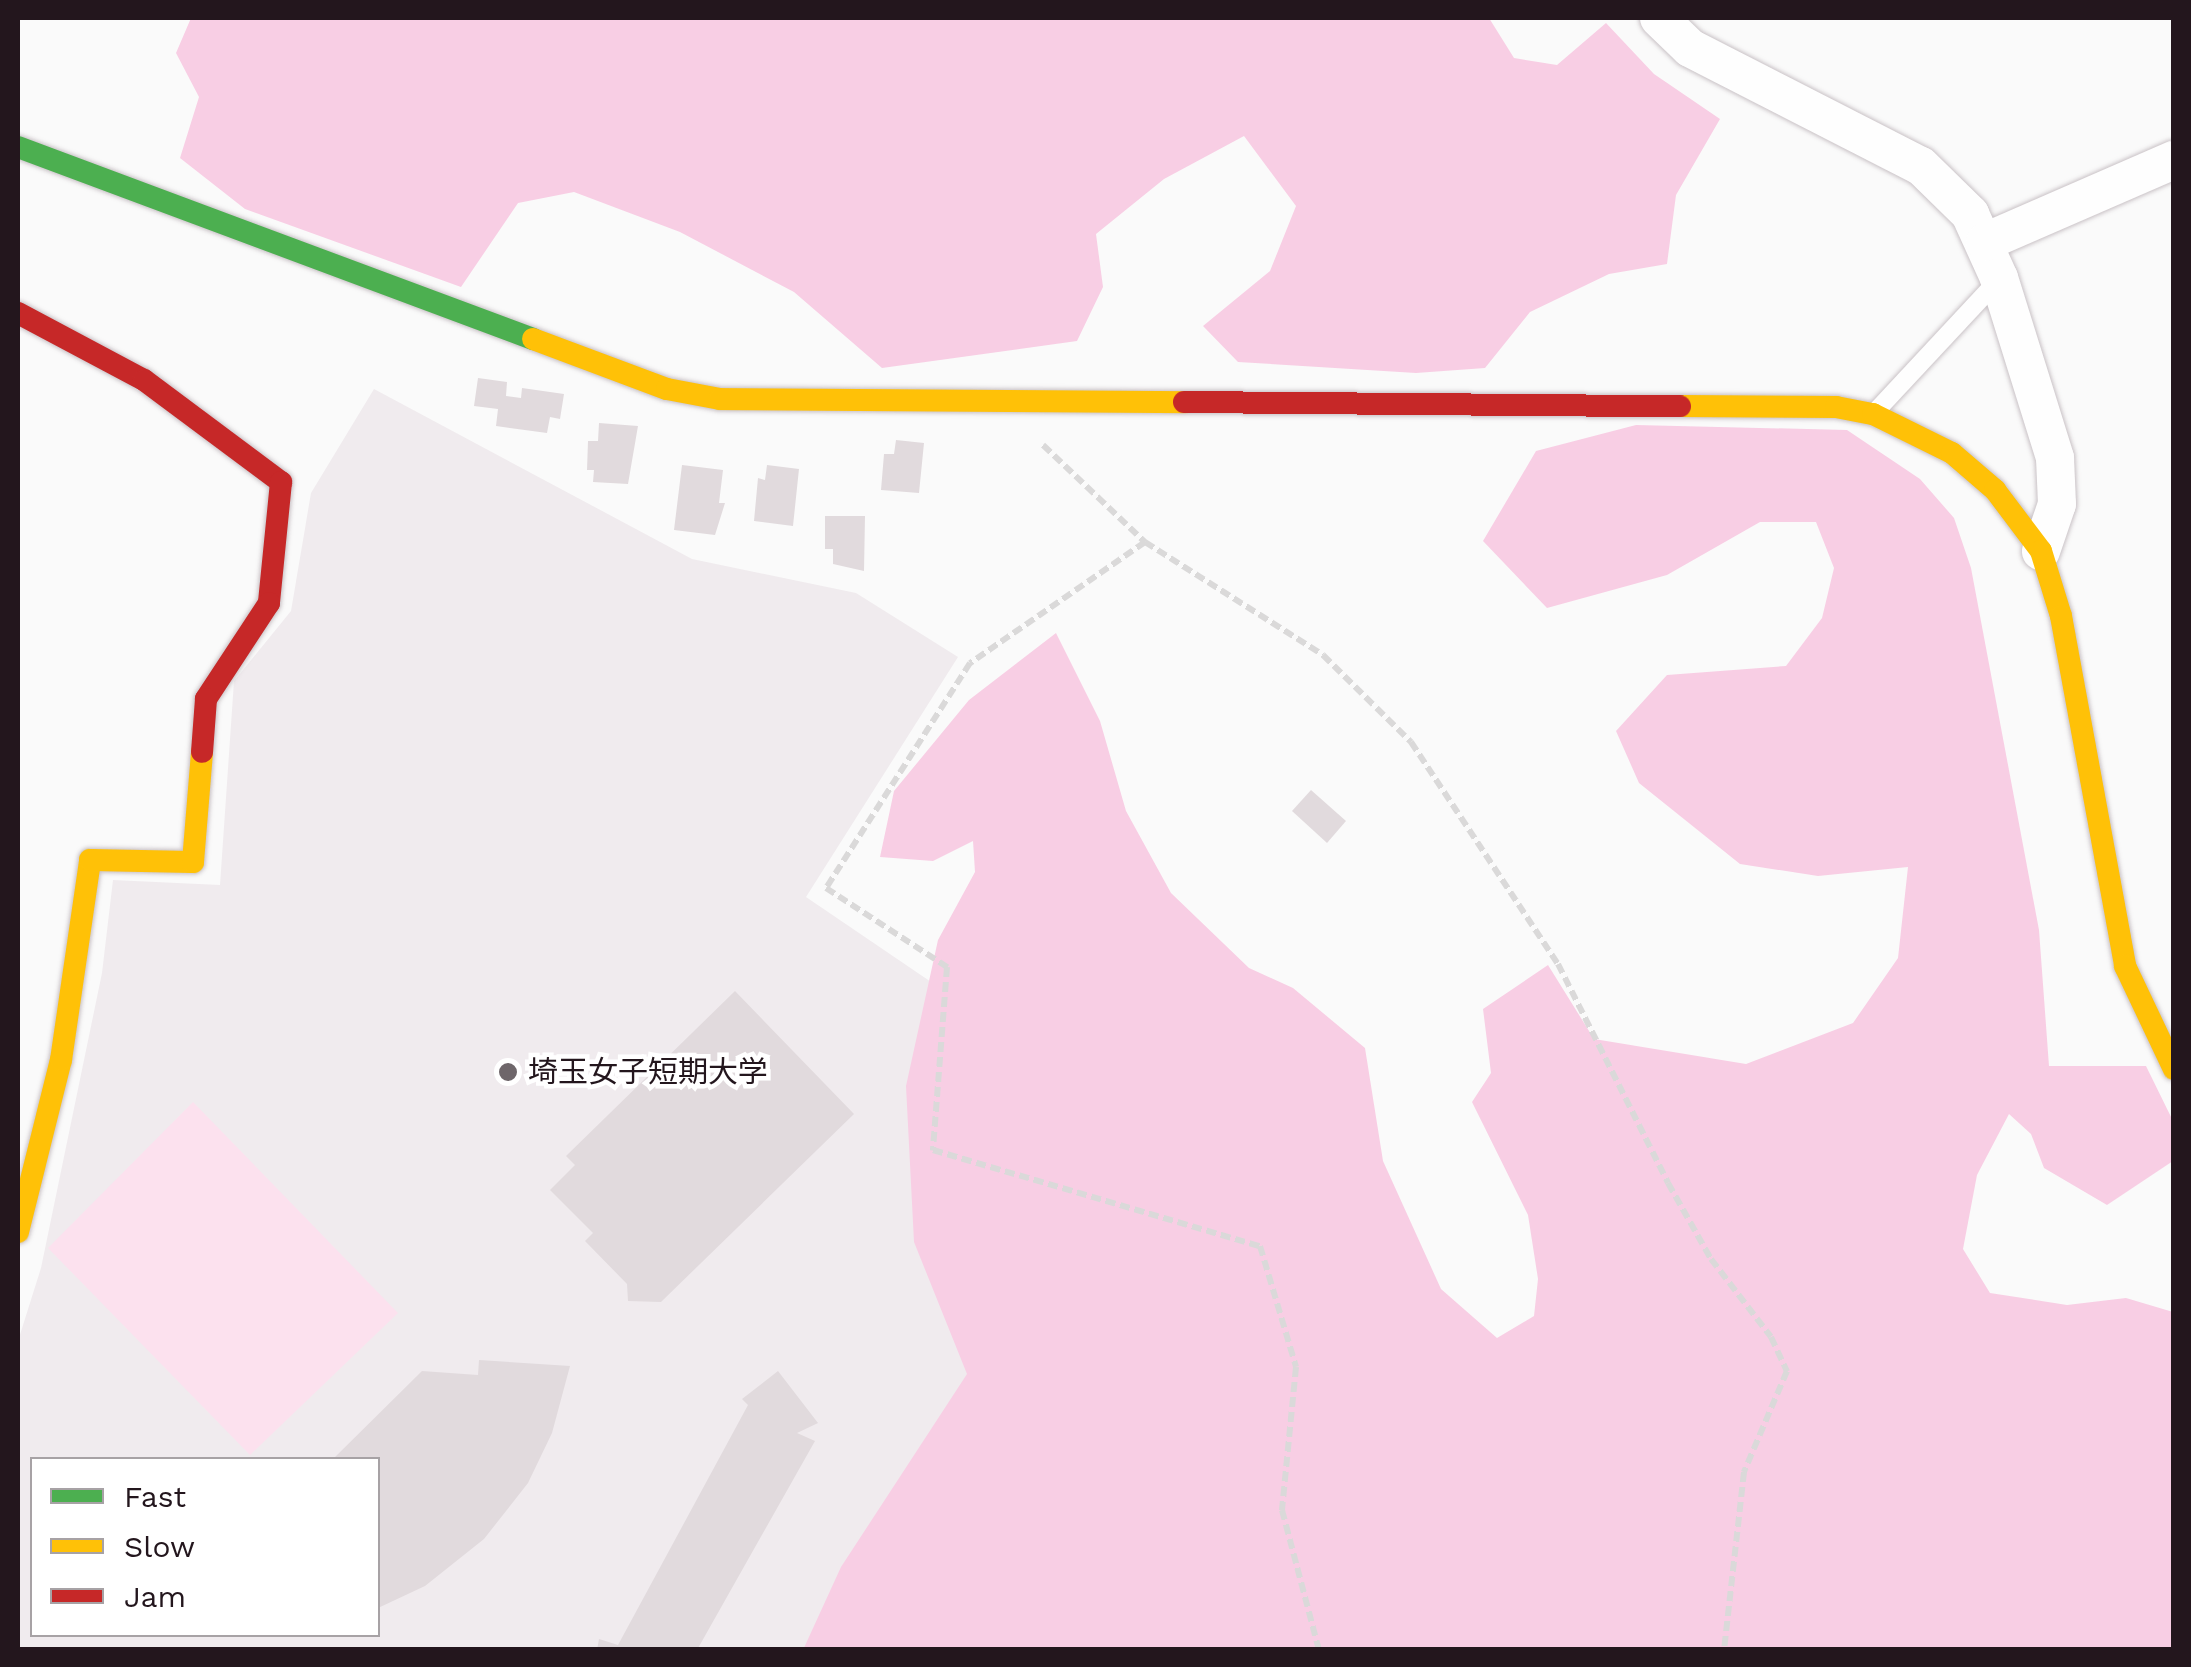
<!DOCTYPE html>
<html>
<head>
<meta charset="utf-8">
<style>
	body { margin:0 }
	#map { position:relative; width:2191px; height:1667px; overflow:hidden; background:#fafafa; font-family:"Work Sans","Noto Sans JP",sans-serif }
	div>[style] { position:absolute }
	.built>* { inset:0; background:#f0ebee }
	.green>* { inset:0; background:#fce1ee }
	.forest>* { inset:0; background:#f8cee4 }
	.building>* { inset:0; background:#e1dadd }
	.path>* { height:6px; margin-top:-3px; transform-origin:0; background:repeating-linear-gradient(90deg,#dad9d9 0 10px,transparent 0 15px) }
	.roads { filter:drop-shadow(0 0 2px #c9c2c6) drop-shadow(0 0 2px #c9c2c6) }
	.lane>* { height:18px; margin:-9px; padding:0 9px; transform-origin:9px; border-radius:9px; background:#fefefe }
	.street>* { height:38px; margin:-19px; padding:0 19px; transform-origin:19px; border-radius:19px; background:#fefefe }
	.fast>* { height:22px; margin:-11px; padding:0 11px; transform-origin:11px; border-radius:11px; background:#4caf50 }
	.slow>* { height:22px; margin:-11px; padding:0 11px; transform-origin:11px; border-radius:11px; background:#ffc107 }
	.jam>* { height:22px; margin:-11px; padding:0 11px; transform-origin:11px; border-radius:11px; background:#c62828 }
	.dots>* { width:28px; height:28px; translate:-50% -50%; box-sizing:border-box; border:5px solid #fff; border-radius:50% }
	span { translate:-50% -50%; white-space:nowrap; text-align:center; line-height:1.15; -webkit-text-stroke:9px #fff; paint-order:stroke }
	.poi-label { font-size:30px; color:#23161d }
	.left { translate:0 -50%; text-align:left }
	.frame { position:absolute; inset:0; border:20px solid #23161d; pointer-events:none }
	.legend { position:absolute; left:30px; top:1457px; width:350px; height:180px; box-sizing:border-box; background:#fff; border:2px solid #a7a2a5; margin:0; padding:12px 18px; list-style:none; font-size:30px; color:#23161d }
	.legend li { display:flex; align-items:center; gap:20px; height:50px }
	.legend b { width:50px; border:2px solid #a7a2a5 }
</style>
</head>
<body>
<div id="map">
	<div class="built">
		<i style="clip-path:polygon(evenodd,374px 389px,692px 559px,856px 593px,958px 657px,806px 897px,937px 986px,1001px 1361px,838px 1649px,18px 1650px,18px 1341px,41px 1268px,102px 973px,113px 880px,220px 885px,234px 681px,291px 611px,311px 493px,374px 389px,32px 1460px,378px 1460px,378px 1634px,32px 1634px,32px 1460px)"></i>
	</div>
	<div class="green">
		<i style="clip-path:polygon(193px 1102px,398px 1313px,250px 1455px,48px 1248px)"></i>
	</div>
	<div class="forest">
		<i style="clip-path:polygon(191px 18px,1489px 18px,1514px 58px,1557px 65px,1606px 23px,1654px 74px,1720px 119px,1676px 195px,1667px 264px,1609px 274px,1530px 312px,1485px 368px,1416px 373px,1238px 362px,1203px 326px,1270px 271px,1296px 206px,1244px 136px,1164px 179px,1096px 234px,1103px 287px,1077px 341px,882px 368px,794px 292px,680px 232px,574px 192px,518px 203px,461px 287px,245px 209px,180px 158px,199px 97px,176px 53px)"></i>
		<i style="clip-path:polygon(1636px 425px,1847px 430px,1920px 479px,1954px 518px,1971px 568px,2039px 930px,2049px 1066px,2146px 1066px,2173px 1121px,2173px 1161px,2107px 1205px,2044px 1168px,2031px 1134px,2009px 1114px,1977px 1175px,1963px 1249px,1990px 1293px,2067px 1305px,2126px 1298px,2173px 1312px,2173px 1649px,803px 1650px,841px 1567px,967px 1374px,914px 1242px,906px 1086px,938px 940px,975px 872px,973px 841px,933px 861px,880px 857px,894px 791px,969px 700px,1056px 633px,1100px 721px,1126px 811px,1171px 893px,1249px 968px,1293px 988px,1365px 1048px,1383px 1161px,1441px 1289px,1497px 1338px,1534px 1316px,1538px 1279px,1528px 1215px,1472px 1102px,1491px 1073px,1483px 1009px,1548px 965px,1594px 1039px,1746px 1064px,1853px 1023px,1898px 958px,1908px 867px,1818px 876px,1740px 864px,1639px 783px,1616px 731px,1667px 675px,1786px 666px,1822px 618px,1834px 568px,1816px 522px,1760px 522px,1667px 575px,1547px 608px,1483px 541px,1536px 451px)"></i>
	</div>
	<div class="building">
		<i style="clip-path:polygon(478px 378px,507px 382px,506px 396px,521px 398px,522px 388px,564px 394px,560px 419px,550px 417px,547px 433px,496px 426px,498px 409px,474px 406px)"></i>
		<i style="clip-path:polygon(599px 423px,638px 426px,628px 484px,593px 482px,594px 470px,587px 470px,588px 441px,598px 441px)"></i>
		<i style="clip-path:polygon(896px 440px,924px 443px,919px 493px,881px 490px,884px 454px,894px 454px)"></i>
		<i style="clip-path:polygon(682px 465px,723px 470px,719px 503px,725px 503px,715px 535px,674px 530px)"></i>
		<i style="clip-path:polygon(767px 465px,799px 469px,793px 526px,754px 521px,758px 478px,765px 480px)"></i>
		<i style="clip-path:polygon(825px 516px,865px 516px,864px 571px,833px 564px,833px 549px,825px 549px)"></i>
		<i style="clip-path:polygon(1311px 790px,1346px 821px,1327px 843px,1292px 811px)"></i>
		<i style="clip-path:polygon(735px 991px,854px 1114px,661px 1302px,628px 1301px,627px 1284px,585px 1241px,593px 1233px,550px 1190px,575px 1165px,566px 1156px)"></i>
		<i style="clip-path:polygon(479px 1360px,570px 1366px,552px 1433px,528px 1483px,484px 1539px,425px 1586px,378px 1608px,378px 1460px,332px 1460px,422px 1371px,478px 1375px)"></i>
		<i style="clip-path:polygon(778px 1371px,818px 1423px,797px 1433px,815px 1441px,697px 1650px,597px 1650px,599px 1639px,618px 1645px,748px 1405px,742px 1399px)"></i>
	</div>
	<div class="path">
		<i style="left:1043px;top:445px;width:141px;rotate:43.6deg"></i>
		<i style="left:1145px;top:542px;width:211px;rotate:32.4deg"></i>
		<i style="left:1323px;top:655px;width:124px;rotate:44.7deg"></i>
		<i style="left:1411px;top:742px;width:266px;rotate:56.5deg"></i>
		<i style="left:1558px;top:964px;width:245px;rotate:63.3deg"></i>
		<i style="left:1668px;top:1183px;width:87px;rotate:60.5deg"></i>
		<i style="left:1711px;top:1259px;width:98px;rotate:52.4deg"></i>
		<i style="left:1771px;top:1337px;width:38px;rotate:65deg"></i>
		<i style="left:1787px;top:1371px;width:110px;rotate:113.1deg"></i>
		<i style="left:1744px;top:1472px;width:179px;rotate:96.4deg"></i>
		<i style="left:1145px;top:542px;width:213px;rotate:145.3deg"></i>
		<i style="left:970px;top:663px;width:267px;rotate:122.6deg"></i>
		<i style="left:826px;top:888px;width:145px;rotate:33.1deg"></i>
		<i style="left:947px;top:967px;width:184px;rotate:94.4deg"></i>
		<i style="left:933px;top:1150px;width:341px;rotate:16.4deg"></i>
		<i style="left:1260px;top:1246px;width:126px;rotate:73.4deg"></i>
		<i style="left:1296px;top:1367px;width:144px;rotate:95.6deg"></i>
		<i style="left:1282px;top:1510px;width:145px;rotate:75.2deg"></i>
	</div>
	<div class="roads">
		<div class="lane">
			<i style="left:1877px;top:410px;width:179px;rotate:-47deg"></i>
		</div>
		<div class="street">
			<i style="left:1659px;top:18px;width:43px;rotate:44.1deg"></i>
			<i style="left:1690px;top:48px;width:259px;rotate:27.1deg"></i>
			<i style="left:1921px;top:166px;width:69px;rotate:44.4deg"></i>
			<i style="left:1970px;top:214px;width:70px;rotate:65.6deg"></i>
			<i style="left:1999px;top:278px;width:189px;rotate:72.7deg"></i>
			<i style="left:2055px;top:458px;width:46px;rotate:87.5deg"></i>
			<i style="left:2057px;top:504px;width:50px;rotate:108.8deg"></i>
			<i style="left:1985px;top:242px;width:206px;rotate:-23.5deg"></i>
		</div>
		<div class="fast">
			<i style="left:18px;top:147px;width:550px;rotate:20.45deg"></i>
		</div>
		<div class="slow">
			<i style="left:533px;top:339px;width:143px;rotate:20.5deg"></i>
			<i style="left:667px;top:389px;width:54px;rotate:10.7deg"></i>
			<i style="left:720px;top:399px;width:464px;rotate:0.4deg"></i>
			<i style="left:1680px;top:406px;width:156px;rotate:0.4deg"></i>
			<i style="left:1836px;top:407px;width:38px;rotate:11deg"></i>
			<i style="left:1873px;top:414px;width:88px;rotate:26.3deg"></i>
			<i style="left:1952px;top:453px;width:57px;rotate:40.7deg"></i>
			<i style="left:1995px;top:490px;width:76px;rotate:53deg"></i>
			<i style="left:2041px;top:551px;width:68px;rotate:72.9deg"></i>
			<i style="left:2061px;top:616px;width:356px;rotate:79.6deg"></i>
			<i style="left:2125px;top:966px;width:114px;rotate:64.6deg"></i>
			<i style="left:18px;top:1232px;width:177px;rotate:-76deg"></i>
			<i style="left:61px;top:1060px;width:202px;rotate:-81.7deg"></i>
			<i style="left:90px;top:860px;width:103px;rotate:1.1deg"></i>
			<i style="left:193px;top:862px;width:110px;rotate:-85.3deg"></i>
		</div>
		<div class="jam">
			<i style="left:18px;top:313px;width:143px;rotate:28deg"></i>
			<i style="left:144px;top:380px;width:171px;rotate:36.7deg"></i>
			<i style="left:281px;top:482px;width:122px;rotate:95.7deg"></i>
			<i style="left:269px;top:603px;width:115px;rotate:123.3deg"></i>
			<i style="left:206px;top:699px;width:53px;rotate:94.3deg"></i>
			<i style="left:1184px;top:402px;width:496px;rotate:0.5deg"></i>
		</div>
	</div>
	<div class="dots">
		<i style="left:508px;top:1072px;background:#6e666a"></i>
	</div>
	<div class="poi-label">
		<span class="left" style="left:528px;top:1072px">埼玉女子短期大学</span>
	</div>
	<div class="frame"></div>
	<ul class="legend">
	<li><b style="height:12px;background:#4caf50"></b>Fast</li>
	<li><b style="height:12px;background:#ffc107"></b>Slow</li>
	<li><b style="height:12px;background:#c62828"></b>Jam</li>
	</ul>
</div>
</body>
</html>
